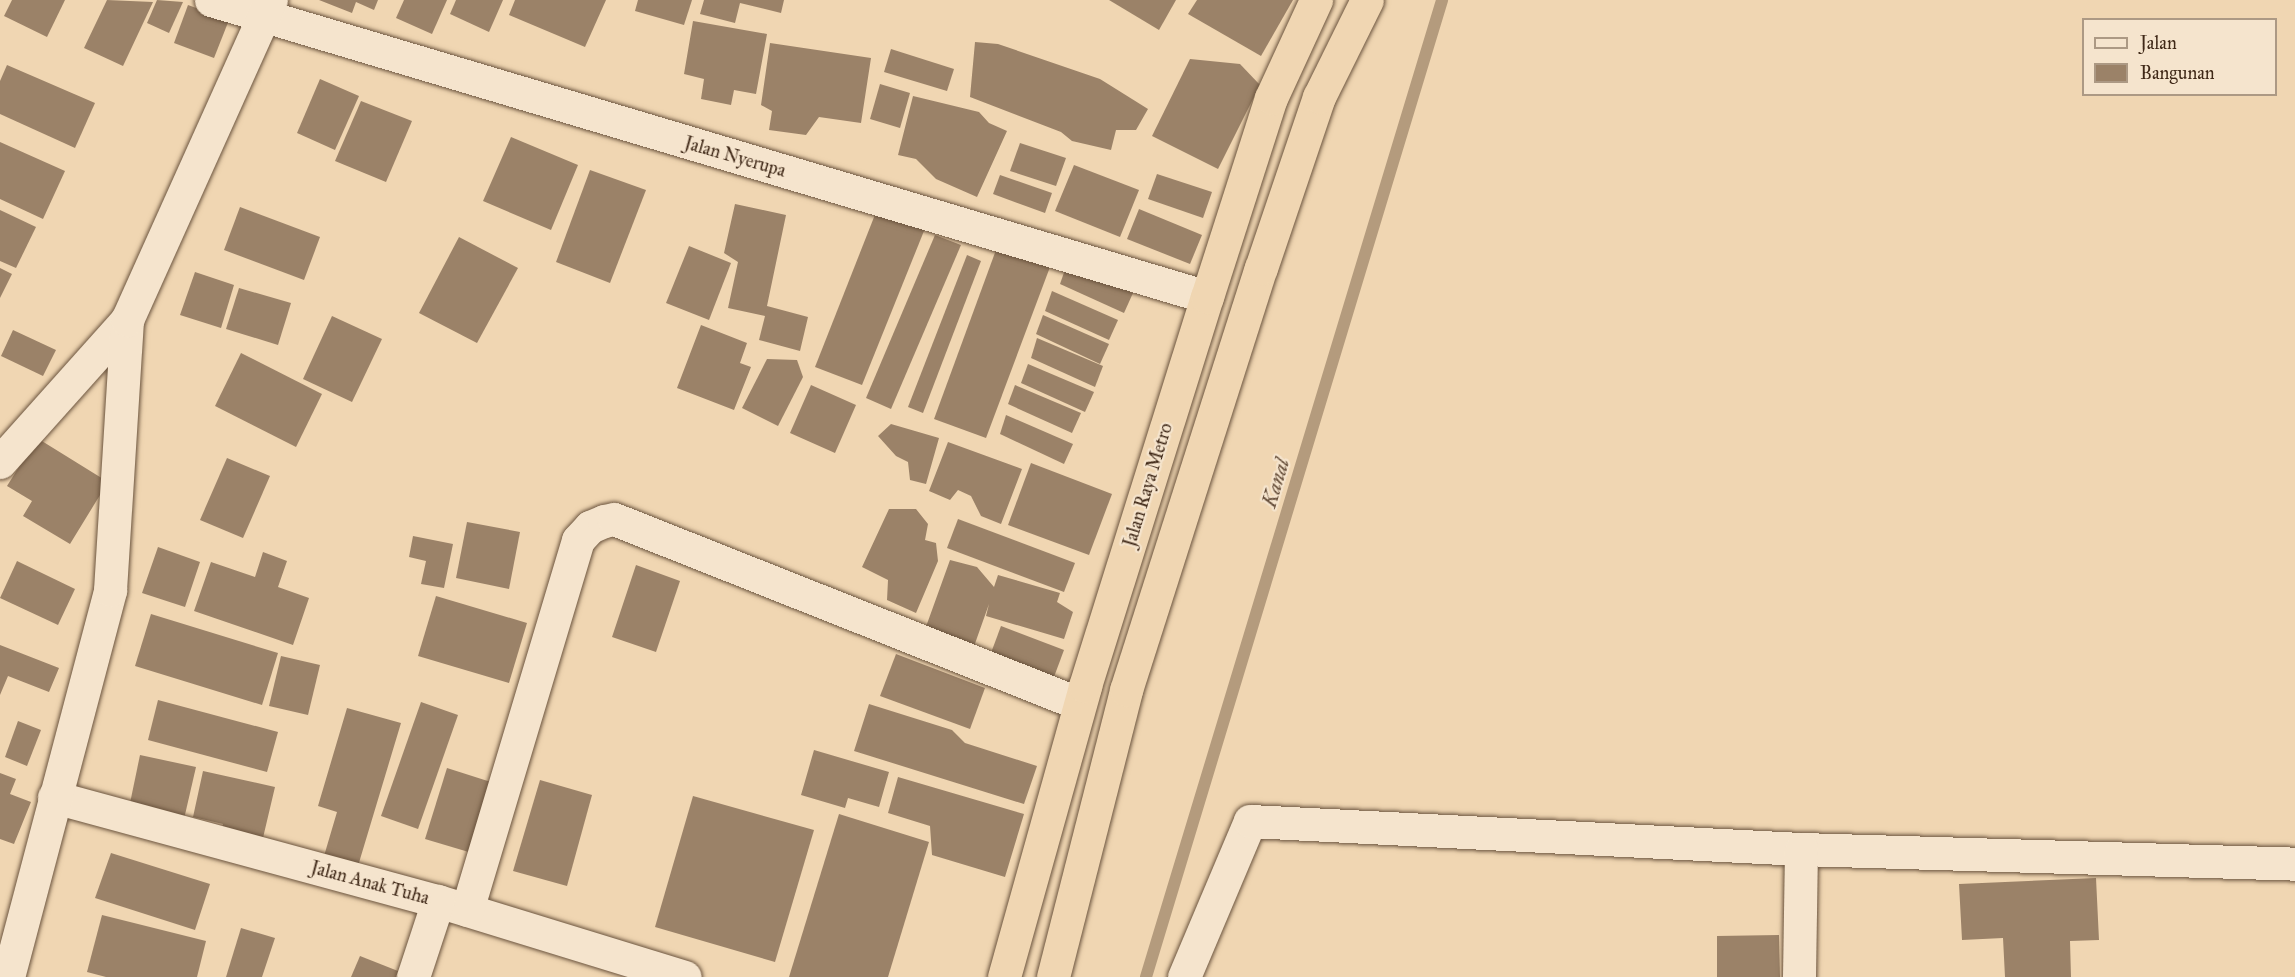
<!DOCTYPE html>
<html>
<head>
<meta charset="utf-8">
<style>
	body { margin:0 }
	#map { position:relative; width:2295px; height:977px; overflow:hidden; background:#f0d6b2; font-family:"IM FELL Great Primer",serif }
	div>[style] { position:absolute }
	.stream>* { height:12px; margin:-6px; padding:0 6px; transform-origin:6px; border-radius:6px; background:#b49b7d }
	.building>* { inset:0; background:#9b8268 }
	.roads { filter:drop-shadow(0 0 2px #6b543e) drop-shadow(0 0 2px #6b543e) }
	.street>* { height:33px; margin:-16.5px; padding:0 16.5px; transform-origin:16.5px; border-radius:16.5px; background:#f5e4cd }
	.highway>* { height:33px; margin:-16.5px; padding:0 16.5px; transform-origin:16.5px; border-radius:16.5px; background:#f0d6b2 }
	span { translate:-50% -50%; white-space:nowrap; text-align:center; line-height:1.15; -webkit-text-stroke:4.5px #f5e4cd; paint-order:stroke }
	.street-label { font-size:18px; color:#3f2817 }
	.water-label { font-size:20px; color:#624a36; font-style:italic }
	.legend { position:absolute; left:2082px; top:18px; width:195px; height:78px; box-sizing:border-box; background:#f5e4cd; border:2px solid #ac9984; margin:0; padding:8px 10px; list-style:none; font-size:18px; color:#3f2817 }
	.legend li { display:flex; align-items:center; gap:12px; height:30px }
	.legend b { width:30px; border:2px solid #ac9984 }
</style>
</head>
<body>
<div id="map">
	<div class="stream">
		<i style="left:1146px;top:977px;width:1021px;rotate:-73.14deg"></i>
	</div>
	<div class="building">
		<i style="clip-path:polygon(12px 0,65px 0,47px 37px,4px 16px)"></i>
		<i style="clip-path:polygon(107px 0,153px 2px,123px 66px,84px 48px)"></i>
		<i style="clip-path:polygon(157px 0,183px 2px,169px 33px,147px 23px)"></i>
		<i style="clip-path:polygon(319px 0,378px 0,374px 10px,356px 2px,352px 13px)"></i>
		<i style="clip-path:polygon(404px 0,447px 0,432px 34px,396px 18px)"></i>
		<i style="clip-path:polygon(456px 0,503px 0,489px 32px,450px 14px)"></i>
		<i style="clip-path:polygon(515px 0,606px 0,585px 47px,509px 15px)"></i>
		<i style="clip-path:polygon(638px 0,692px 0,684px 25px,635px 11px)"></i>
		<i style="clip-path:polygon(704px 0,784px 0,781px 13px,740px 3px,735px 23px,700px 14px)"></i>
		<i style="clip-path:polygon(1109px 0,1176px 0,1159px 30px)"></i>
		<i style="clip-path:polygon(1197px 0,1293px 0,1261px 56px,1188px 14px)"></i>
		<i style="clip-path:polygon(188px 5px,229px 20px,214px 58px,174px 43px)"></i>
		<i style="clip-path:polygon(693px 21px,767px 34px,756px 94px,734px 90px,731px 105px,701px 99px,704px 79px,684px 74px)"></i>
		<i style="clip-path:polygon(975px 42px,998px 44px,1100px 79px,1148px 109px,1136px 130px,1116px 130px,1111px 150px,1072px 141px,1061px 132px,970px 97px)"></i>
		<i style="clip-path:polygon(770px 43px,871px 58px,861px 123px,819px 117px,806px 135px,769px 130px,772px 111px,761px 105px)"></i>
		<i style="clip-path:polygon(891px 49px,954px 69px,947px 91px,884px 72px)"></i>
		<i style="clip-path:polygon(1190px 59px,1240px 64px,1260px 85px,1218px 169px,1152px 136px)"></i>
		<i style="clip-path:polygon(7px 65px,95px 103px,75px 148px,0 114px,0 81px)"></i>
		<i style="clip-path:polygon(320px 79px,359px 96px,335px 150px,297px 133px)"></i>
		<i style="clip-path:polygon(880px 84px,910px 93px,900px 128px,870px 119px)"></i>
		<i style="clip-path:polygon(913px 96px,979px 112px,989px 123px,1007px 131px,977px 197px,936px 179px,916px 159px,898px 155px)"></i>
		<i style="clip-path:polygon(361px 101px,412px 121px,386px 182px,335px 161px)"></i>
		<i style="clip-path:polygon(511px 137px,578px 165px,551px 230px,483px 201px)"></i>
		<i style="clip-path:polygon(0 142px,65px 171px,43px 219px,0 199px)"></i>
		<i style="clip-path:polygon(1020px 143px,1066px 158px,1056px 186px,1010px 171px)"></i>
		<i style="clip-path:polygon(1074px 165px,1139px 190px,1120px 237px,1055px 211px)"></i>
		<i style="clip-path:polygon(590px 170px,646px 190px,610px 283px,556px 262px)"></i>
		<i style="clip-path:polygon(1157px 174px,1212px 192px,1203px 218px,1148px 199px)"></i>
		<i style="clip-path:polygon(1000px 175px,1052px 193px,1045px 213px,993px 194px)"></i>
		<i style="clip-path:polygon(735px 204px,786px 215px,767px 306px,808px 317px,800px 351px,759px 340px,765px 316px,728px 308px,738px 262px,724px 253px)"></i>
		<i style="clip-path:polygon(240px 207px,320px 237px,304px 280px,224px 250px)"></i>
		<i style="clip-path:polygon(878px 207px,926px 226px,862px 385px,815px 367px)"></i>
		<i style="clip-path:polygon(1139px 209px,1202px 235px,1190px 264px,1127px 239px)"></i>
		<i style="clip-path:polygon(0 210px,36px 227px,16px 268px,0 261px)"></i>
		<i style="clip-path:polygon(935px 235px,961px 245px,891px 409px,866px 398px)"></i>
		<i style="clip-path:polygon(459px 237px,518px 268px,477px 343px,419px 313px)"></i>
		<i style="clip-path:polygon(1000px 239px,1053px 259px,986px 438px,934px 419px)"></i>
		<i style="clip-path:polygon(689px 246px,731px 263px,709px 320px,666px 303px)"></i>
		<i style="clip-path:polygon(967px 255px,981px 261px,923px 413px,908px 407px)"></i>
		<i style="clip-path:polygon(1067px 264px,1133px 293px,1124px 313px,1060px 284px)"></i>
		<i style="clip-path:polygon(0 268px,12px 274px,0 298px)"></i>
		<i style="clip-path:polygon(195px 272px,234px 285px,221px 328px,180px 315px)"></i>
		<i style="clip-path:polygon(239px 288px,291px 303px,278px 345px,226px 329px)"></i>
		<i style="clip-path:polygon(1052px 291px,1118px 320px,1109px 340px,1045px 311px)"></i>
		<i style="clip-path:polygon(1043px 315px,1109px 344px,1100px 364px,1036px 334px)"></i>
		<i style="clip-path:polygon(332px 316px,382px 339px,352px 402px,303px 379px)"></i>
		<i style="clip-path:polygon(701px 325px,747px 343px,740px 363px,751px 367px,734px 410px,677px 388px)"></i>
		<i style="clip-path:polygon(13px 330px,56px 350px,43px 376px,1px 356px)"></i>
		<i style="clip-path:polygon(1037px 338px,1103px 366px,1095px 387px,1031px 358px)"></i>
		<i style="clip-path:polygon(241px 353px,322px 394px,296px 447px,215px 406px)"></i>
		<i style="clip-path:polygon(767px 359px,797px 360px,803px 377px,778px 426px,742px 408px)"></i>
		<i style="clip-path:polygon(1028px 364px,1094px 392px,1085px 412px,1021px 383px)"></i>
		<i style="clip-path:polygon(811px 385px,856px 405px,835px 453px,790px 433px)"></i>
		<i style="clip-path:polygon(1015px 385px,1081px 413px,1072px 433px,1008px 404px)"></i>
		<i style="clip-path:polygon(1006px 415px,1073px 444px,1064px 464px,1000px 434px)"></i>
		<i style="clip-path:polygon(891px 424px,939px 438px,926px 484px,910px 480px,908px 462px,896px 456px,878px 436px)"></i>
		<i style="clip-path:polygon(37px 438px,108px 482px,70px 544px,23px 516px,32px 501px,7px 486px)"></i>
		<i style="clip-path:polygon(948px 442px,1022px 469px,1001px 524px,981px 516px,971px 496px,958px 490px,950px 500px,929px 491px)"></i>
		<i style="clip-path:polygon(227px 458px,270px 476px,243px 538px,200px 520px)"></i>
		<i style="clip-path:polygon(1031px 463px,1112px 494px,1089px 555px,1008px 525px)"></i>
		<i style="clip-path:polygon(889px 509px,916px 509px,928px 524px,925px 540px,936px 543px,938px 561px,916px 613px,887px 600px,888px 580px,862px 567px)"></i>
		<i style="clip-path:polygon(958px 519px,1075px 563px,1064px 592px,947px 548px)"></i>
		<i style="clip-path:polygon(467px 522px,520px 532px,509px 589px,456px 578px)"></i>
		<i style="clip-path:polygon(413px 536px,453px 544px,444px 588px,421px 584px,426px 561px,409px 557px)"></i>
		<i style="clip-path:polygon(158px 547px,200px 562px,185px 607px,142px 593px)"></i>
		<i style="clip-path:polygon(263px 552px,287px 561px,278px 587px,309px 598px,293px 645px,194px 611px,211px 562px,255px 577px)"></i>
		<i style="clip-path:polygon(950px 560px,977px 567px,994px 587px,998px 575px,1060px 593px,1057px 602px,1073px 612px,1064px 639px,986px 616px,989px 604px,972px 652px,923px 635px)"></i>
		<i style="clip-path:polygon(17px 561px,75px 589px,58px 625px,0 598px)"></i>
		<i style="clip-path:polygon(636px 565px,680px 581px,656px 652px,612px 637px)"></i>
		<i style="clip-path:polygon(436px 596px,527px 623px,509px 683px,418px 656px)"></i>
		<i style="clip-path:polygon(151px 614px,278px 653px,262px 705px,135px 666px)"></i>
		<i style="clip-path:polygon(1001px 626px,1064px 650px,1051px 685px,988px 661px)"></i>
		<i style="clip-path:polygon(0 645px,59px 668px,49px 692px,8px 676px,0 695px)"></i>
		<i style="clip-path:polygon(896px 654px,985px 688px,970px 729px,880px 696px)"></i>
		<i style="clip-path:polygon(281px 656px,320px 665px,308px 715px,269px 706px)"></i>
		<i style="clip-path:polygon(158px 700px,278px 732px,267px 772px,148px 740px)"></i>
		<i style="clip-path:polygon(421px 702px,458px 715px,418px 829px,381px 816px)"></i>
		<i style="clip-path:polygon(869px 704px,952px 730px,965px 743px,1037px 766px,1024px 804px,854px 751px)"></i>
		<i style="clip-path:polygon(347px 708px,401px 723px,358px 866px,324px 856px,337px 812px,318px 806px)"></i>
		<i style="clip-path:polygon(18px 721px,41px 730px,27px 766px,5px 757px)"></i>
		<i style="clip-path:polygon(814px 750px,889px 772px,879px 807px,848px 798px,845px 808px,801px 795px)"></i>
		<i style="clip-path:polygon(140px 755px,196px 767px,184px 819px,129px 808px)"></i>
		<i style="clip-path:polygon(447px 768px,494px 783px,472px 853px,425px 839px)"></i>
		<i style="clip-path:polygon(203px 771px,275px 787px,258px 859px,217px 850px,223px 824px,193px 817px)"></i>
		<i style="clip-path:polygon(0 773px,16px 779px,10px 794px,31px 802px,14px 844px,0 839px)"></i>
		<i style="clip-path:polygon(898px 777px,1024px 814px,1005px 877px,932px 855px,930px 826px,888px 813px)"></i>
		<i style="clip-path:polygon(540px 780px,592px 795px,567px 886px,513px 871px)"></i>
		<i style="clip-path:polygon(693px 796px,814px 830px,775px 962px,655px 927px)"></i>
		<i style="clip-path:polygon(839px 814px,929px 842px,888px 977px,789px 977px)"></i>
		<i style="clip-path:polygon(111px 853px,210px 884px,195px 930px,95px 898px)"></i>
		<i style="clip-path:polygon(2096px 878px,2099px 940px,2070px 941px,2071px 977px,2005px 977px,2003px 938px,1962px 940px,1959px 884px)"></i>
		<i style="clip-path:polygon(102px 915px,206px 941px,197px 977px,106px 977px,87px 972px)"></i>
		<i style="clip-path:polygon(241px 928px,275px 938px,262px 977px,226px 977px)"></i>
		<i style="clip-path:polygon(1779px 935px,1780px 977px,1717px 977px,1717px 936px)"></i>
		<i style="clip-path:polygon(360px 956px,398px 971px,396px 977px,351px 977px)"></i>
	</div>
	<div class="roads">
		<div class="street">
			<i style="left:211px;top:0;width:1039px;rotate:16.6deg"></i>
			<i style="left:0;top:462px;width:191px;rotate:-48.2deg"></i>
			<i style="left:54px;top:797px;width:398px;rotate:15.2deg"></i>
			<i style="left:438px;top:901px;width:258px;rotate:17.1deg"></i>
			<i style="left:1801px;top:849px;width:494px;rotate:1.7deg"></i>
			<i style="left:467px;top:910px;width:386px;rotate:-73.3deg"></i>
			<i style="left:578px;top:540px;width:18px;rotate:-47deg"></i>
			<i style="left:590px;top:527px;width:15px;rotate:-23deg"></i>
			<i style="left:604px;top:521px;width:10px;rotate:-11deg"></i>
			<i style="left:614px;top:519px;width:501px;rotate:21.65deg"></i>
			<i style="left:8px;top:977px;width:400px;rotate:-75.2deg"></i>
			<i style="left:110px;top:590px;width:271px;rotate:-86.4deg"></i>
			<i style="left:127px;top:320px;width:351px;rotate:-65.8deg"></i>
			<i style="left:413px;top:977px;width:80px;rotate:-71.8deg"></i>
			<i style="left:1184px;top:977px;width:169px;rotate:-67.1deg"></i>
			<i style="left:1250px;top:821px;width:552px;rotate:2.91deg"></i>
			<i style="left:1801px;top:849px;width:128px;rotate:90.9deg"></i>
		</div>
		<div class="highway">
			<i style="left:1004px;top:977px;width:302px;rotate:-74.4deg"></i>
			<i style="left:1085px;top:686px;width:408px;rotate:-72.6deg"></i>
			<i style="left:1207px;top:297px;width:209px;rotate:-72.2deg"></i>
			<i style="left:1271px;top:98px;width:108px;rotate:-65.3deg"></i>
			<i style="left:1053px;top:977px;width:296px;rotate:-75.7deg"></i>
			<i style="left:1126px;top:690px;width:443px;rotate:-72.3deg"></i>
			<i style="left:1261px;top:268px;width:181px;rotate:-71.3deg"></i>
			<i style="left:1319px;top:97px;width:108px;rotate:-63.7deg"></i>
		</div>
	</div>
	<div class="street-label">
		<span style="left:735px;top:157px;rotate:16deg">Jalan Nyerupa</span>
		<span style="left:1148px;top:485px;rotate:-73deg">Jalan Raya Metro</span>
		<span style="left:370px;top:883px;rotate:15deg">Jalan Anak Tuha</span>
	</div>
	<div class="water-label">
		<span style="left:1276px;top:483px;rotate:-73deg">Kanal</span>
	</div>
	<ul class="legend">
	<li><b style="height:8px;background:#f5e4cd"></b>Jalan</li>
	<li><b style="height:16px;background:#9b8268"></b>Bangunan</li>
	</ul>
</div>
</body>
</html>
